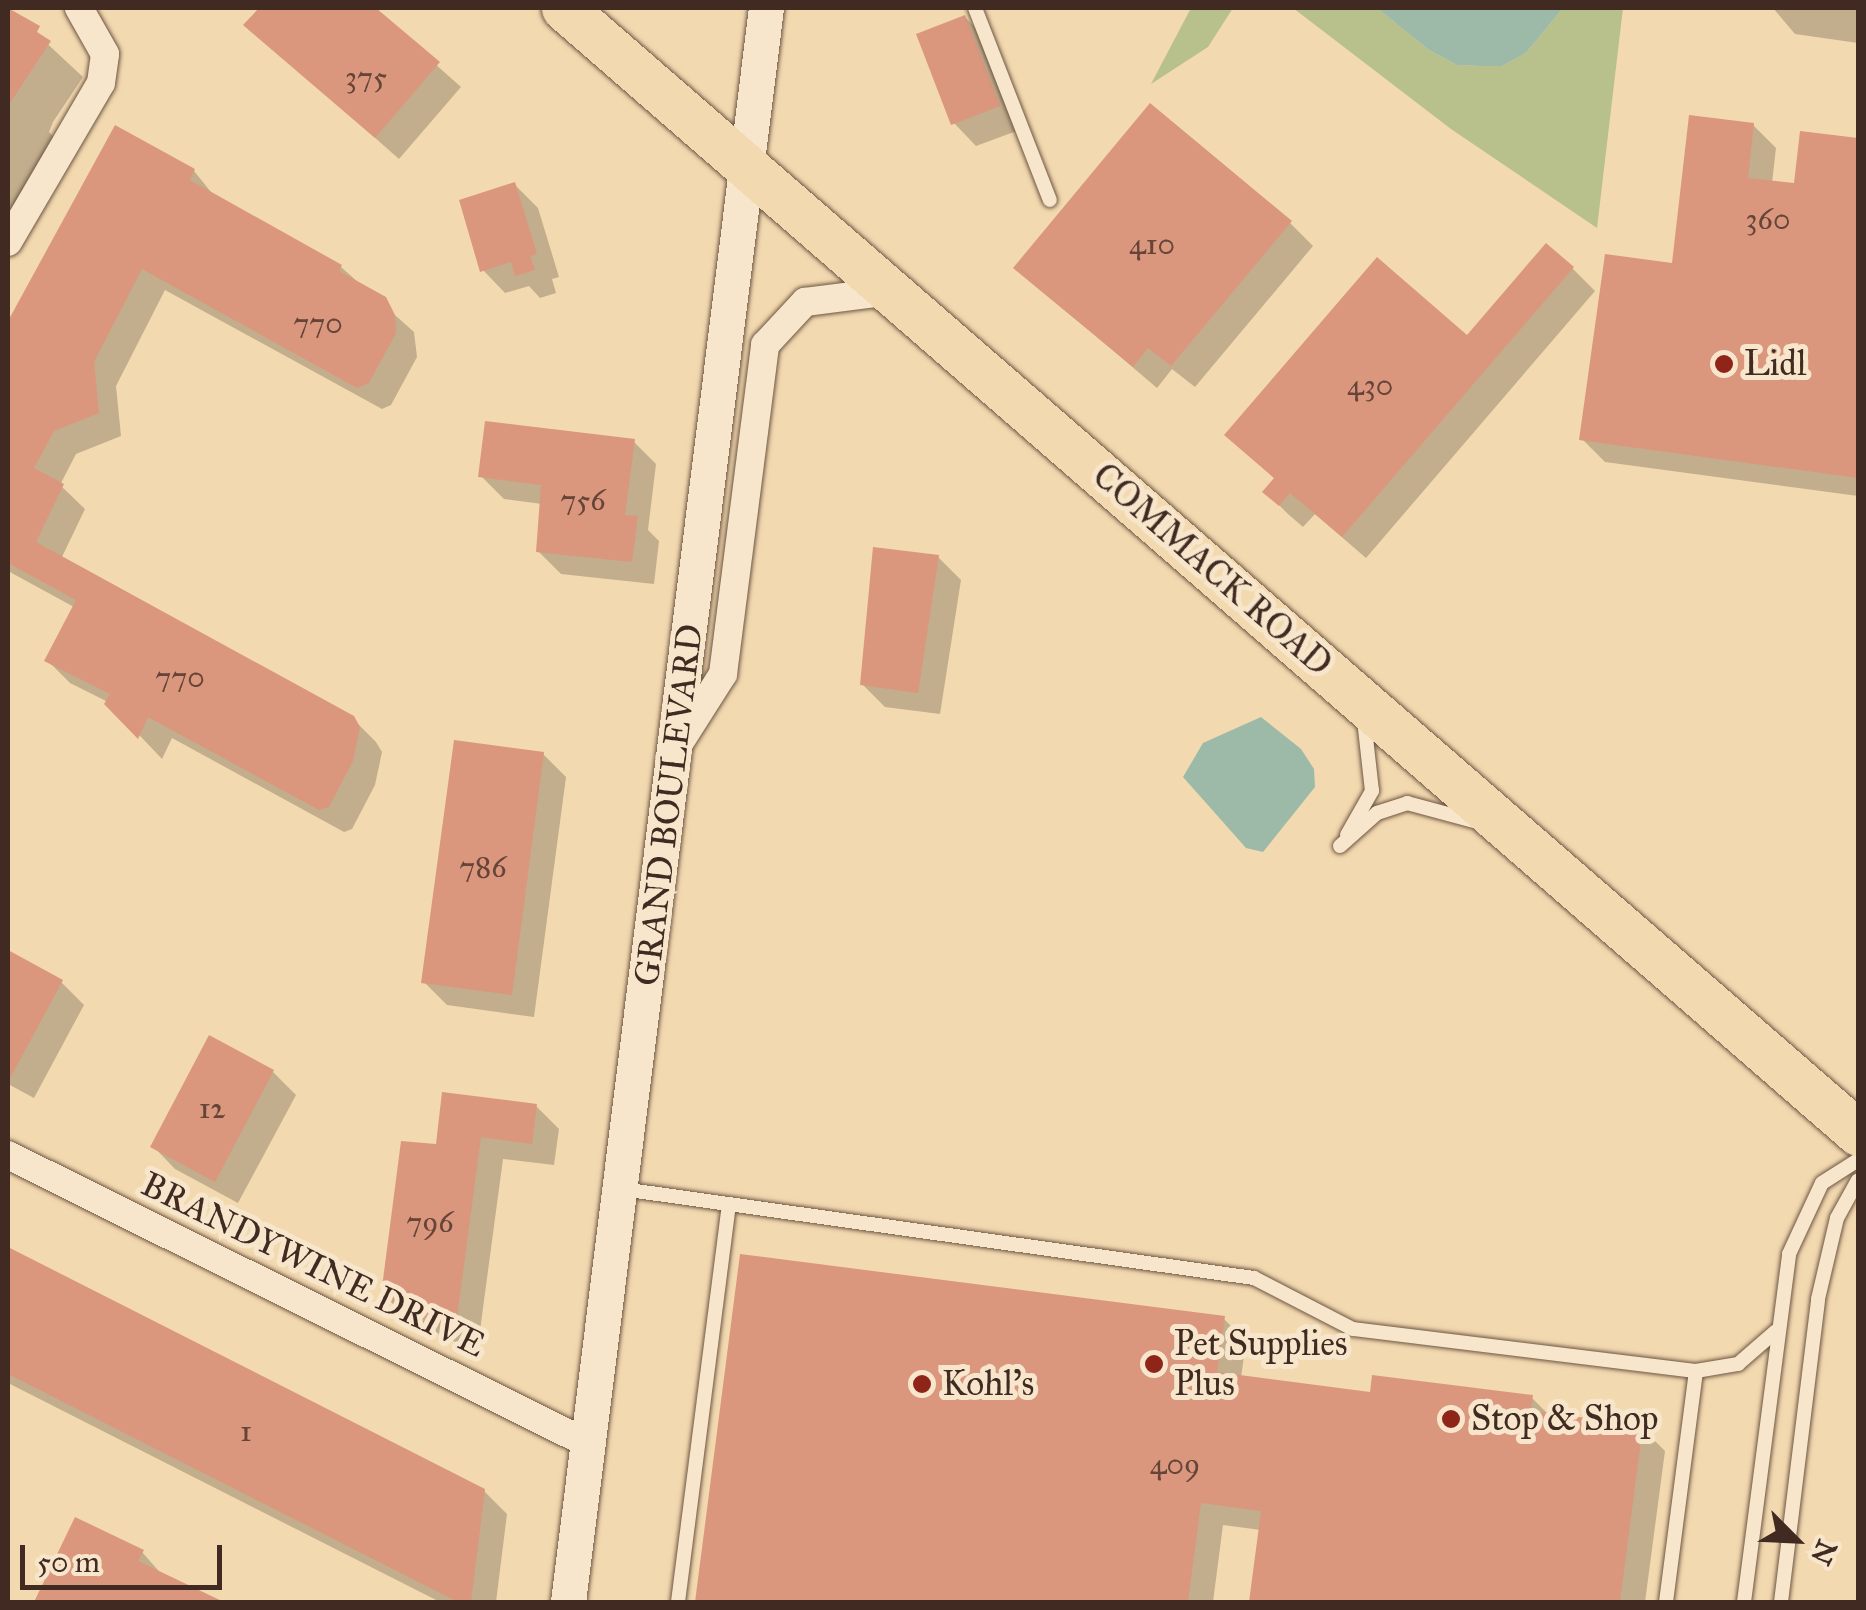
<!DOCTYPE html>
<html>
<head>
<meta charset="utf-8">
<style>
	body { margin:0 }
	#map { position:relative; width:1866px; height:1610px; overflow:hidden; background:#f3d9af; font-family:"IM FELL Great Primer",serif }
	div>[style] { position:absolute }
	.green>* { inset:0; background:#b8c08c }
	.water>* { inset:0; background:#9cbaa7 }
	.shadow>* { inset:0; background:#0003 }
	.building>* { inset:0; background:#da977e }
	.roads { filter:drop-shadow(0 0 2px #6d5644) drop-shadow(0 0 2px #6d5644) }
	.service>* { height:14px; margin:-7px; padding:0 7px; transform-origin:7px; border-radius:7px; background:#f7e6cb }
	.minor>* { height:28px; margin:-14px; padding:0 14px; transform-origin:14px; border-radius:14px; background:#f7e6cb }
	.tertiary>* { height:35px; margin:-17.5px; padding:0 17.5px; transform-origin:17.5px; border-radius:17.5px; background:#f7e6cb }
	.primary>* { height:45px; margin:-22.5px; padding:0 22.5px; transform-origin:22.5px; border-radius:22.5px; background:#f3d9af }
	.dots>* { width:28px; height:28px; translate:-50% -50%; box-sizing:border-box; border:5px solid #f7e6cb; border-radius:50% }
	span { translate:-50% -50%; white-space:nowrap; text-align:center; line-height:1.15; -webkit-text-stroke:10px #f7e6cb; paint-order:stroke }
	.number-label { font-size:30px; color:#664538 }
	.number-label span { -webkit-text-stroke-width:0 }
	.poi-label { font-size:35px; color:#402a21 }
	.left { translate:0 -50%; text-align:left }
	.street-label { font-size:35px; color:#402a21 }
	.frame { position:absolute; inset:0; border:10px solid #402a21; pointer-events:none }
	.north { position:absolute; left:1746px; top:1490px; width:100px; height:100px; -webkit-text-stroke:8px #f7e6cb; paint-order:stroke; rotate:114deg; font-size:28px; font-weight:700; line-height:40px; text-align:center; color:#402a21 }
	.north::after { content:''; display:block; margin:auto; width:35px; height:45px; background:#402a21; clip-path:polygon(50% 0,100% 100%,50% 72%,0 100%) }
	.scale { position:absolute; left:20px; top:1545px; width:202px; height:45px; box-sizing:border-box; border:5px solid #402a21; border-top:0; padding-left:12px; font-size:30px; line-height:35px; white-space:nowrap; color:#402a21; -webkit-text-stroke:8px #f7e6cb; paint-order:stroke }
</style>
</head>
<body>
<div id="map">
	<div class="green">
		<i style="clip-path:polygon(1191px 8px,1233px 8px,1208px 47px,1151px 84px)"></i>
		<i style="clip-path:polygon(1293px 8px,1377px 8px,1429px 50px,1457px 65px,1481px 66px,1502px 66px,1526px 53px,1563px 8px,1623px 8px,1597px 228px,1451px 129px)"></i>
	</div>
	<div class="water">
		<i style="clip-path:polygon(1377px 8px,1563px 8px,1526px 53px,1502px 66px,1481px 66px,1457px 65px,1429px 50px)"></i>
		<i style="clip-path:polygon(1261px 717px,1301px 749px,1314px 769px,1315px 787px,1263px 852px,1246px 848px,1183px 777px,1203px 743px)"></i>
	</div>
	<div class="shadow">
		<i style="clip-path:polygon(262px 8px,372px 8px,461px 87px,399px 159px,247px 25px)"></i>
		<i style="clip-path:polygon(1773px 8px,1858px 8px,1858px 43px,1795px 34px)"></i>
		<i style="clip-path:polygon(11px 10px,83px 77px,53px 122px,49px 132px,58px 141px,8px 231px)"></i>
		<i style="clip-path:polygon(965px 17px,987px 40px,1022px 129px,976px 146px,954px 123px)"></i>
		<i style="clip-path:polygon(1753px 125px,1776px 148px,1772px 183px,1796px 186px,1802px 134px,1858px 140px,1858px 496px,1605px 462px,1582px 439px)"></i>
		<i style="clip-path:polygon(116px 128px,194px 171px,215px 197px,341px 267px,414px 332px,417px 357px,391px 405px,382px 409px,165px 290px,116px 386px,121px 436px,76px 454px,60px 485px,85px 509px,61px 559px,352px 718px,376px 742px,382px 752px,375px 785px,352px 829px,344px 832px,172px 738px,162px 759px,108px 702px,70px 683px,47px 660px,74px 607px,8px 571px,8px 327px)"></i>
		<i style="clip-path:polygon(515px 185px,538px 208px,559px 277px,552px 279px,556px 293px,540px 298px,529px 286px,505px 293px,483px 270px)"></i>
		<i style="clip-path:polygon(1290px 223px,1313px 246px,1195px 387px,1172px 369px,1157px 388px,1016px 268px)"></i>
		<i style="clip-path:polygon(1572px 268px,1595px 291px,1366px 558px,1315px 514px,1303px 527px,1288px 514px,1266px 492px,1276px 480px,1228px 435px,1468px 338px)"></i>
		<i style="clip-path:polygon(633px 441px,656px 464px,648px 530px,659px 541px,654px 584px,561px 574px,538px 551px,542px 504px,504px 499px,481px 476px)"></i>
		<i style="clip-path:polygon(938px 557px,961px 580px,940px 714px,885px 707px,862px 684px)"></i>
		<i style="clip-path:polygon(543px 754px,566px 777px,534px 1017px,447px 1005px,424px 982px)"></i>
		<i style="clip-path:polygon(8px 953px,61px 982px,84px 1005px,34px 1098px,8px 1084px)"></i>
		<i style="clip-path:polygon(273px 1072px,296px 1095px,238px 1203px,175px 1169px,153px 1146px)"></i>
		<i style="clip-path:polygon(536px 1106px,559px 1129px,554px 1165px,503px 1159px,477px 1353px,406px 1317px,383px 1294px,438px 1147px)"></i>
		<i style="clip-path:polygon(8px 1249px,484px 1491px,507px 1514px,496px 1602px,440px 1602px,8px 1383px)"></i>
		<i style="clip-path:polygon(742px 1256px,1223px 1318px,1246px 1341px,1241px 1378px,1372px 1394px,1532px 1398px,1550px 1416px,1642px 1428px,1665px 1451px,1645px 1602px,1252px 1602px,1261px 1530px,1223px 1525px,1213px 1602px,697px 1602px)"></i>
		<i style="clip-path:polygon(76px 1520px,142px 1552px,164px 1577px,218px 1602px,36px 1602px)"></i>
	</div>
	<div class="building">
		<i style="clip-path:polygon(8px 8px,40px 26px,37px 32px,51px 41px,8px 106px)"></i>
		<i style="clip-path:polygon(259px 8px,376px 8px,440px 62px,375px 138px,243px 25px)"></i>
		<i style="clip-path:polygon(965px 15px,1000px 106px,951px 125px,916px 34px)"></i>
		<i style="clip-path:polygon(1150px 103px,1292px 221px,1171px 366px,1148px 348px,1133px 367px,1013px 268px)"></i>
		<i style="clip-path:polygon(1689px 115px,1754px 123px,1748px 178px,1794px 183px,1800px 131px,1858px 138px,1858px 478px,1579px 440px,1605px 254px,1672px 263px)"></i>
		<i style="clip-path:polygon(115px 125px,195px 169px,190px 180px,342px 265px,339px 271px,386px 297px,395px 315px,396px 333px,369px 383px,357px 388px,142px 269px,94px 362px,99px 413px,54px 431px,34px 468px,64px 484px,36px 542px,354px 716px,360px 727px,353px 761px,329px 807px,319px 810px,148px 717px,138px 739px,104px 704px,110px 694px,44px 661px,76px 600px,8px 563px,8px 321px)"></i>
		<i style="clip-path:polygon(515px 182px,537px 254px,530px 256px,535px 270px,515px 276px,511px 262px,480px 272px,459px 200px)"></i>
		<i style="clip-path:polygon(1546px 243px,1574px 267px,1342px 537px,1290px 493px,1279px 506px,1262px 492px,1274px 478px,1224px 435px,1377px 257px,1467px 335px)"></i>
		<i style="clip-path:polygon(485px 421px,635px 439px,625px 515px,638px 516px,632px 562px,536px 552px,541px 485px,478px 477px)"></i>
		<i style="clip-path:polygon(873px 547px,939px 555px,918px 693px,860px 685px)"></i>
		<i style="clip-path:polygon(454px 740px,544px 752px,512px 995px,421px 983px)"></i>
		<i style="clip-path:polygon(8px 950px,63px 980px,8px 1082px)"></i>
		<i style="clip-path:polygon(209px 1035px,274px 1070px,215px 1182px,150px 1147px)"></i>
		<i style="clip-path:polygon(442px 1092px,537px 1104px,532px 1144px,481px 1137px,455px 1333px,381px 1295px,401px 1141px,436px 1144px)"></i>
		<i style="clip-path:polygon(8px 1247px,485px 1489px,471px 1602px,458px 1602px,8px 1374px)"></i>
		<i style="clip-path:polygon(740px 1254px,1225px 1316px,1217px 1372px,1370px 1392px,1372px 1375px,1533px 1395px,1531px 1411px,1643px 1425px,1620px 1602px,1249px 1602px,1261px 1511px,1201px 1503px,1188px 1602px,695px 1602px)"></i>
		<i style="clip-path:polygon(75px 1517px,144px 1550px,138px 1561px,224px 1602px,34px 1602px)"></i>
	</div>
	<div class="roads">
		<div class="service">
			<i style="left:975px;top:8px;width:206px;rotate:68.7deg"></i>
			<i style="left:1347px;top:835px;width:51px;rotate:-60.4deg"></i>
			<i style="left:1372px;top:791px;width:71px;rotate:-96.4deg"></i>
			<i style="left:1340px;top:846px;width:50px;rotate:-41.7deg"></i>
			<i style="left:1377px;top:813px;width:32px;rotate:-18deg"></i>
			<i style="left:1407px;top:803px;width:73px;rotate:15deg"></i>
			<i style="left:622px;top:1189px;width:638px;rotate:8.02deg"></i>
			<i style="left:1254px;top:1278px;width:111px;rotate:27.3deg"></i>
			<i style="left:1353px;top:1329px;width:346px;rotate:7deg"></i>
			<i style="left:1696px;top:1371px;width:233px;rotate:97.4deg"></i>
			<i style="left:1696px;top:1371px;width:43px;rotate:-9.5deg"></i>
			<i style="left:1738px;top:1364px;width:50px;rotate:-41deg"></i>
			<i style="left:678px;top:1602px;width:401px;rotate:-82.7deg"></i>
			<i style="left:1744px;top:1602px;width:351px;rotate:-82.6deg"></i>
			<i style="left:1789px;top:1254px;width:78px;rotate:-65.1deg"></i>
			<i style="left:1822px;top:1183px;width:43px;rotate:-32.6deg"></i>
			<i style="left:1781px;top:1602px;width:305px;rotate:-83deg"></i>
			<i style="left:1818px;top:1299px;width:83px;rotate:-76.8deg"></i>
			<i style="left:1837px;top:1218px;width:43px;rotate:-61.1deg"></i>
		</div>
		<div class="minor">
			<i style="left:8px;top:242px;width:184px;rotate:-59.7deg"></i>
			<i style="left:101px;top:83px;width:29px;rotate:-82deg"></i>
			<i style="left:105px;top:54px;width:53px;rotate:-119.5deg"></i>
			<i style="left:678px;top:745px;width:84px;rotate:-57.6deg"></i>
			<i style="left:723px;top:674px;width:332px;rotate:-82.7deg"></i>
			<i style="left:765px;top:345px;width:59px;rotate:-47.1deg"></i>
			<i style="left:805px;top:302px;width:88px;rotate:-7.2deg"></i>
			<i style="left:8px;top:1155px;width:644px;rotate:26.45deg"></i>
		</div>
		<div class="tertiary">
			<i style="left:568px;top:1602px;width:1606px;rotate:-82.92deg"></i>
		</div>
		<div class="primary">
			<i style="left:564px;top:8px;width:1715px;rotate:41deg"></i>
		</div>
	</div>
	<div class="dots">
		<i style="left:1724px;top:364px;background:#8f2418"></i>
		<i style="left:1154px;top:1364px;background:#8f2418"></i>
		<i style="left:922px;top:1384px;background:#8f2418"></i>
		<i style="left:1451px;top:1419px;background:#8f2418"></i>
	</div>
	<div class="number-label">
		<span style="left:366px;top:77px">375</span>
		<span style="left:1768px;top:219px">360</span>
		<span style="left:1152px;top:244px">410</span>
		<span style="left:318px;top:323px">770</span>
		<span style="left:1370px;top:385px">430</span>
		<span style="left:583px;top:500px">756</span>
		<span style="left:180px;top:677px">770</span>
		<span style="left:483px;top:867px">786</span>
		<span style="left:212px;top:1108px">12</span>
		<span style="left:430px;top:1222px">796</span>
		<span style="left:246px;top:1431px">1</span>
		<span style="left:1175px;top:1464px">409</span>
	</div>
	<div class="poi-label">
		<span class="left" style="left:1744px;top:364px">Lidl</span>
		<span class="left" style="left:1174px;top:1364px">Pet Supplies<br>Plus</span>
		<span class="left" style="left:942px;top:1384px">Kohl's</span>
		<span class="left" style="left:1471px;top:1419px">Stop &amp; Shop</span>
	</div>
	<div class="street-label">
		<span style="left:1212px;top:570px;rotate:41deg">COMMACK ROAD</span>
		<span style="left:669px;top:805px;rotate:-83deg">GRAND BOULEVARD</span>
		<span style="left:313px;top:1265px;rotate:26deg">BRANDYWINE DRIVE</span>
	</div>
	<div class="frame"></div>
	<div class="north">N</div>
	<div class="scale">50 m</div>
</div>
</body>
</html>
